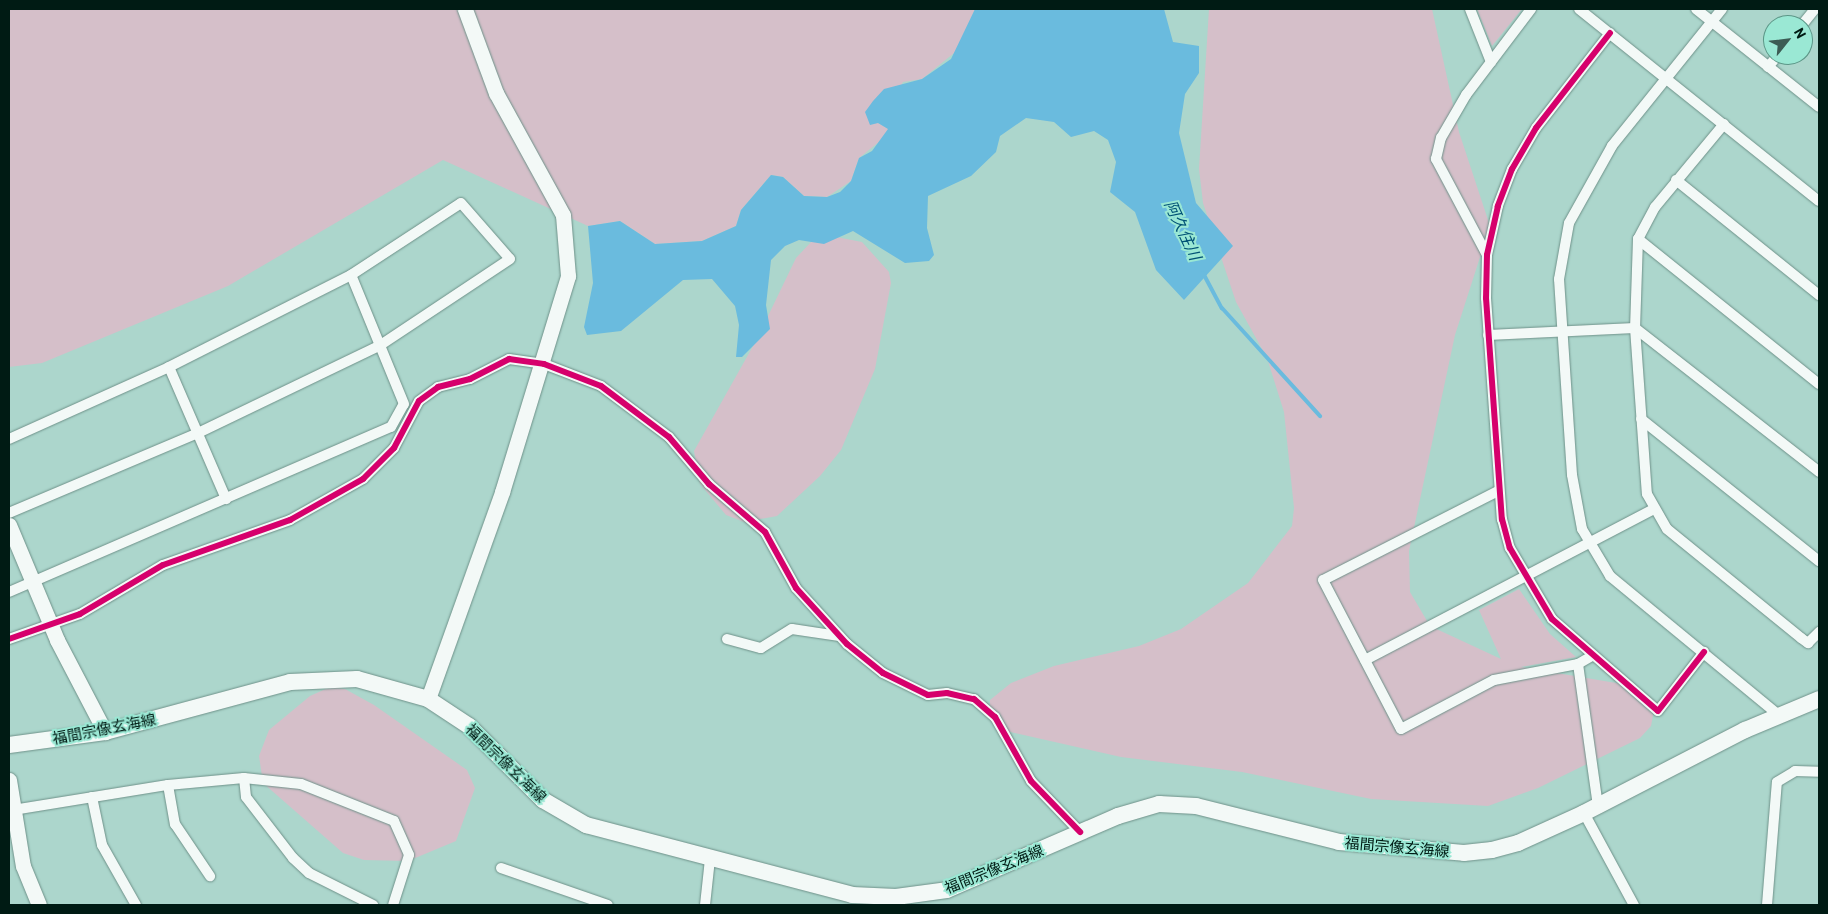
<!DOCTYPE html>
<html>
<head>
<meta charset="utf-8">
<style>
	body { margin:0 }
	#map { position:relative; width:1828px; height:914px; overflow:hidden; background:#acd6cc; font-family:Barlow,"Noto Sans JP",sans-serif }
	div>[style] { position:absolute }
	.green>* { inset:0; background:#d5bfc9 }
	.water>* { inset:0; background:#6abbde }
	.stream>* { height:4px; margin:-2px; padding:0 2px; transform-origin:2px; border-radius:2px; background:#6abbde }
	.roads { filter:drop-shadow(0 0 1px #6e9189) drop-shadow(0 0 1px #6e9189) }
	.street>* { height:10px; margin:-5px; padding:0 5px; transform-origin:5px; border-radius:5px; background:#f3f9f7 }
	.secondary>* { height:15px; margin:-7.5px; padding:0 7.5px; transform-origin:7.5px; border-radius:7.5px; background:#f3f9f7 }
	.primary>* { height:16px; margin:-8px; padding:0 8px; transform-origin:8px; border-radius:8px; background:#f3f9f7 }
	.cycleway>* { height:6px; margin:-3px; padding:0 3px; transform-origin:3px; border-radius:3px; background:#d6006c }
	span { translate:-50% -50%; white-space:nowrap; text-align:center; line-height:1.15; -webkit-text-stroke:4px #9ae8d4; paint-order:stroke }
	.street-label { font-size:15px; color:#001b14 }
	.water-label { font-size:16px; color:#005276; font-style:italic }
	.frame { position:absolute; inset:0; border:10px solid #001b14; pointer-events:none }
	.north { position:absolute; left:1763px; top:15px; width:50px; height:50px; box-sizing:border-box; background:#9ae8d4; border:1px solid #5c9687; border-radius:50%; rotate:61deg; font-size:14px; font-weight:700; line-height:20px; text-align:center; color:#001b14 }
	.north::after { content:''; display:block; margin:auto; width:18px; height:22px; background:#3c5c54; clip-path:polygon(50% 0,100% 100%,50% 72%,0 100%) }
</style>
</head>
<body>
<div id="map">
	<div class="green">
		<i style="clip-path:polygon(9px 9px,975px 9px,959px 49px,922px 79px,903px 82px,878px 123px,889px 128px,885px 137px,859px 158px,851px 181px,827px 197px,804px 196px,783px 177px,771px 175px,741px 210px,736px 226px,702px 241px,655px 244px,620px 221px,588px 226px,443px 160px,228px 286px,42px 363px,9px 367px)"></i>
		<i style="clip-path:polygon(1209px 9px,1432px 9px,1459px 132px,1490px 226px,1455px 335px,1409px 551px,1410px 592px,1430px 626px,1501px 659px,1479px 610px,1519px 589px,1550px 634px,1576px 657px,1521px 667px,1628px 685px,1654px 710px,1651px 726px,1640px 738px,1538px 788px,1488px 806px,1371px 799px,1242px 772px,1121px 757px,1002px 730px,990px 712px,990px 700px,1011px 683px,1054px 666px,1139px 646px,1181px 629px,1248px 583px,1292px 526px,1294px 508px,1284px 412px,1267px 358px,1236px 302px,1203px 203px,1199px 169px)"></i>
		<i style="clip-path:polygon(1477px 9px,1522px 9px,1492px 46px)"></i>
		<i style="clip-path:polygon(831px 236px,862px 242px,889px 272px,891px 283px,875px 369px,841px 450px,820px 476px,777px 516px,744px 522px,726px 515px,700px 484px,694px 451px,757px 339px,796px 258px,813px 240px)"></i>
		<i style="clip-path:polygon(330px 687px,345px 689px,374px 705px,467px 770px,475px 788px,456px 841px,408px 861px,364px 860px,343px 853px,263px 783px,259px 756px,269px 730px,310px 696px)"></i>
	</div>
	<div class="water">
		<i style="clip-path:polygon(975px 9px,1164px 9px,1173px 42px,1199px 46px,1199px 73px,1185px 94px,1179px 133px,1196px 203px,1233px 246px,1184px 300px,1156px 270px,1135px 212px,1110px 192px,1116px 162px,1108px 140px,1094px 131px,1071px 137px,1054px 122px,1026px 118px,1000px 136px,996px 152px,971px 176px,928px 196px,927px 228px,934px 255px,929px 261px,905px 263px,853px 231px,824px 244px,799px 240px,785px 246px,771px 260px,766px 305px,770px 329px,742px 357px,736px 357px,739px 325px,735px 306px,712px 279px,683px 280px,621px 331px,587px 335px,584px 327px,593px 283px,588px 226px,620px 221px,655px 244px,702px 241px,736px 226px,741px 210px,771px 175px,783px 177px,804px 196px,827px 197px,840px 192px,851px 181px,859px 158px,872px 151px,888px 129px,878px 123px,870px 125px,865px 112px,873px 101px,884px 89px,922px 79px,951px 59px)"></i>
	</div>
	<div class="stream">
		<i style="left:1203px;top:273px;width:40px;rotate:62deg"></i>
		<i style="left:1222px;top:308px;width:146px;rotate:47.8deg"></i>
	</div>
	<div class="roads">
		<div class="street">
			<i style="left:1470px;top:9px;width:57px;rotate:68.4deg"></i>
			<i style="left:1579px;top:9px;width:307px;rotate:38.7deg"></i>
			<i style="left:1696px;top:9px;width:157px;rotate:38.5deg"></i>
			<i style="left:1722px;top:9px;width:176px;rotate:128.8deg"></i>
			<i style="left:1612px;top:146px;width:88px;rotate:119.2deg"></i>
			<i style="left:1569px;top:223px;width:57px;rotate:100.1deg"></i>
			<i style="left:1559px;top:279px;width:196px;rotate:86.2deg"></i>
			<i style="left:1572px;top:475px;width:55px;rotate:79.5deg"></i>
			<i style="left:1582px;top:529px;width:55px;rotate:59.2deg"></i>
			<i style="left:1610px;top:576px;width:220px;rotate:39.5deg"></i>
			<i style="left:1802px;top:25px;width:21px;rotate:-51deg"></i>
			<i style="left:1610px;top:33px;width:120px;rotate:127.9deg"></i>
			<i style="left:1536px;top:128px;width:48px;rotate:120.3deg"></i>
			<i style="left:1512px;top:169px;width:40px;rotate:111deg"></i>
			<i style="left:1498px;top:206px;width:50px;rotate:102.7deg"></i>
			<i style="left:1487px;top:255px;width:43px;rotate:91.3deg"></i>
			<i style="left:1486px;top:298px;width:222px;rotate:85.9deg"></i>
			<i style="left:1502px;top:519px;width:30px;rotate:75deg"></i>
			<i style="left:1510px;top:548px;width:82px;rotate:59.4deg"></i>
			<i style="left:1552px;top:619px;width:140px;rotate:41deg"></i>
			<i style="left:1658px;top:711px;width:75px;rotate:-52.1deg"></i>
			<i style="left:1768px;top:67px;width:16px;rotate:-50deg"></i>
			<i style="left:1724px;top:124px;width:108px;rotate:129.7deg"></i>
			<i style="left:1655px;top:207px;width:36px;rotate:118deg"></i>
			<i style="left:1638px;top:239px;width:89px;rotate:91.9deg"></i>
			<i style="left:1635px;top:328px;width:166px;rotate:85.9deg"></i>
			<i style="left:1647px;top:494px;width:40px;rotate:60.3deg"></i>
			<i style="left:1667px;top:529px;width:173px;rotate:39.1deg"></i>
			<i style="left:1801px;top:638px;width:9px;rotate:36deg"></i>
			<i style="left:1808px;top:643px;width:16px;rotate:-45deg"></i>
			<i style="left:1676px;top:180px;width:184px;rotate:38.8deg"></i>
			<i style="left:1638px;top:239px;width:232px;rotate:38.7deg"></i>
			<i style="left:1487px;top:255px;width:109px;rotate:-118deg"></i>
			<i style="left:1436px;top:159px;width:22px;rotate:-77deg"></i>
			<i style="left:1441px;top:138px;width:50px;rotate:-59.8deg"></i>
			<i style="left:1466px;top:95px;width:108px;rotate:-52.9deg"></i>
			<i style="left:1488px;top:335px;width:147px;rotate:-2.7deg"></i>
			<i style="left:1635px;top:328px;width:234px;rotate:38deg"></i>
			<i style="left:169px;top:367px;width:144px;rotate:66.6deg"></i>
			<i style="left:1641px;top:419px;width:228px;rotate:38.6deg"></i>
			<i style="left:9px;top:439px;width:175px;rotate:-24.2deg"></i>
			<i style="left:169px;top:367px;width:204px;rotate:-26.8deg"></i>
			<i style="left:351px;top:275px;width:131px;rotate:-33.2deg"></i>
			<i style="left:461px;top:203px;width:74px;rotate:48.8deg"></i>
			<i style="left:510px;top:259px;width:157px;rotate:146.4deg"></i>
			<i style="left:379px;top:346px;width:201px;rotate:154.3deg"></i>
			<i style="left:198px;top:433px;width:205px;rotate:157.1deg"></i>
			<i style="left:1498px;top:491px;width:196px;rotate:153deg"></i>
			<i style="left:1323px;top:580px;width:168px;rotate:62.4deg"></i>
			<i style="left:1401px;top:729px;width:105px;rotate:-27.8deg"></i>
			<i style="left:1494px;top:680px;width:86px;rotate:-10.8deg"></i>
			<i style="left:1578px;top:664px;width:16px;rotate:-30deg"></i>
			<i style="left:9px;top:592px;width:416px;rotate:-23.4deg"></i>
			<i style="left:391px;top:427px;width:26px;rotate:-61deg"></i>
			<i style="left:404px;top:404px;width:139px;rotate:-112.3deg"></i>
			<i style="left:9px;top:639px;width:75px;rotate:-19.4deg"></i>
			<i style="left:80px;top:614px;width:96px;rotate:-30.6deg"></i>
			<i style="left:163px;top:565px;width:135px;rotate:-19.5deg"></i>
			<i style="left:290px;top:520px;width:84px;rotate:-29.3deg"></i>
			<i style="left:363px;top:479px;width:44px;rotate:-45deg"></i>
			<i style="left:394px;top:448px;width:53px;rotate:-62deg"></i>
			<i style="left:419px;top:401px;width:24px;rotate:-36deg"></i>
			<i style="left:438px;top:387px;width:33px;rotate:-14deg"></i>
			<i style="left:470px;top:379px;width:44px;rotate:-27.1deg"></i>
			<i style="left:509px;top:359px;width:35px;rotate:8deg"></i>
			<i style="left:544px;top:364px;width:61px;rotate:21.1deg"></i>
			<i style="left:601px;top:386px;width:85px;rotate:36.9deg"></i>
			<i style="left:669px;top:437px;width:62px;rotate:49.6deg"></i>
			<i style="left:709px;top:484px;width:74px;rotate:40.6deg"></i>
			<i style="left:765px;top:532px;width:64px;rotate:61deg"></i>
			<i style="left:796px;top:588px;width:76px;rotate:47.7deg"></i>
			<i style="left:847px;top:644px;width:46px;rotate:38.9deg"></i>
			<i style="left:883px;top:673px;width:50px;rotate:26.1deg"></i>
			<i style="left:928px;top:695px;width:19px;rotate:-6deg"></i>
			<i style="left:947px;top:693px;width:28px;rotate:13deg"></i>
			<i style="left:974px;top:699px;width:28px;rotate:41deg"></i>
			<i style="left:995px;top:717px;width:73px;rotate:60.6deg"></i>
			<i style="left:1031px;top:781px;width:71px;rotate:46.1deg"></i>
			<i style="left:727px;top:639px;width:35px;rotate:15deg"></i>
			<i style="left:761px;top:648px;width:36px;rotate:-32deg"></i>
			<i style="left:792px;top:629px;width:48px;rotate:8.5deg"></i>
			<i style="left:1365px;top:660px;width:326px;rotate:-27.6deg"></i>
			<i style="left:1578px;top:664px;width:144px;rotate:82deg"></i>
			<i style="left:244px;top:778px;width:19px;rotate:84deg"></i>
			<i style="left:246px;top:797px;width:77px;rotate:52.4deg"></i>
			<i style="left:293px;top:858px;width:22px;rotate:43deg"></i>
			<i style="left:309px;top:873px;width:72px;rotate:26.6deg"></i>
			<i style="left:168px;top:785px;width:40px;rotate:80deg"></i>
			<i style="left:175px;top:824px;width:63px;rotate:56.1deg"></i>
			<i style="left:92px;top:797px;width:49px;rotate:78.2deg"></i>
			<i style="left:102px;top:845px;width:69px;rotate:60.5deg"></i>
			<i style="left:13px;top:810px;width:157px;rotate:-9.2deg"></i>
			<i style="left:168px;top:785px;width:76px;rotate:-5.3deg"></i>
			<i style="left:244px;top:778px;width:57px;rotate:6deg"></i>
			<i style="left:301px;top:784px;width:100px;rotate:21.7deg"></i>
			<i style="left:394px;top:821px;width:37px;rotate:66deg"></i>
			<i style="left:409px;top:855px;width:52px;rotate:107.7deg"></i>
			<i style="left:1584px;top:813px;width:105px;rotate:61.5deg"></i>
			<i style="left:501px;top:868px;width:113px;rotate:19.1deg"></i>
			<i style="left:705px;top:905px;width:46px;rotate:-83.8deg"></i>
			<i style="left:1767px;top:905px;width:123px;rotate:-85.4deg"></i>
			<i style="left:1777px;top:782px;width:21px;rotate:-31deg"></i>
			<i style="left:1795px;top:771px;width:24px;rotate:2deg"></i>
		</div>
		<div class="secondary">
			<i style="left:9px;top:525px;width:125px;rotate:67.3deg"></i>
			<i style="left:57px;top:640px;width:104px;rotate:62.4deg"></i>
			<i style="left:428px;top:699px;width:220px;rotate:-70.3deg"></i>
			<i style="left:502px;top:492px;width:226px;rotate:-73deg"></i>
			<i style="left:568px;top:276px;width:61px;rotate:-94.7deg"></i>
			<i style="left:563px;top:215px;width:139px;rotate:-118.8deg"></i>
			<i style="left:496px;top:93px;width:90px;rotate:-110.3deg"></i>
			<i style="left:9px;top:780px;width:87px;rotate:80.8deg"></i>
			<i style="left:23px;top:866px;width:42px;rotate:67.7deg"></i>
		</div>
		<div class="primary">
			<i style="left:9px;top:745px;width:97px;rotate:-7.7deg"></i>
			<i style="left:105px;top:732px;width:192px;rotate:-15.1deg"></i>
			<i style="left:290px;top:682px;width:67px;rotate:-2.6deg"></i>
			<i style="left:357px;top:679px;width:74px;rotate:15.7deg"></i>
			<i style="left:428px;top:699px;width:49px;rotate:33.4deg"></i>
			<i style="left:469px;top:726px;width:105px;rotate:45deg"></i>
			<i style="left:543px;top:800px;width:50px;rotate:30.2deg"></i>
			<i style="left:586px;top:825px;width:275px;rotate:14.7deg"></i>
			<i style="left:852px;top:895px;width:44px;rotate:2.6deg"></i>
			<i style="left:896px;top:897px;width:51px;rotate:-7.8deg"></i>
			<i style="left:947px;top:890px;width:186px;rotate:-23.4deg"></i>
			<i style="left:1118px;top:816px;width:43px;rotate:-16.3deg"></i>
			<i style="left:1159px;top:804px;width:37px;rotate:3deg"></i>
			<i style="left:1196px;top:806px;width:147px;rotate:14.1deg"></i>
			<i style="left:1339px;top:842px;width:125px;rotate:5deg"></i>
			<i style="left:1464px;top:853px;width:28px;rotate:-6deg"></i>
			<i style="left:1492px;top:850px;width:27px;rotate:-15deg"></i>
			<i style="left:1518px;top:843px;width:72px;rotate:-24.4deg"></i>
			<i style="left:1584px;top:813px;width:181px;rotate:-27.3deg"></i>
			<i style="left:1745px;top:730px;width:80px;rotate:-22.7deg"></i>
		</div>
	</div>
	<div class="cycleway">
		<i style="left:1610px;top:33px;width:120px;rotate:127.9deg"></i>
		<i style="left:1536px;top:128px;width:48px;rotate:120.3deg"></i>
		<i style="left:1512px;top:169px;width:40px;rotate:111deg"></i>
		<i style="left:1498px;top:206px;width:50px;rotate:102.7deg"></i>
		<i style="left:1487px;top:255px;width:43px;rotate:91.3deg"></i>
		<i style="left:1486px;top:298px;width:222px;rotate:85.9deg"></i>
		<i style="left:1502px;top:519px;width:30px;rotate:75deg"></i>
		<i style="left:1510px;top:548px;width:82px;rotate:59.4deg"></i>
		<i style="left:1552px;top:619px;width:140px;rotate:41deg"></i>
		<i style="left:1658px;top:711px;width:75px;rotate:-52.1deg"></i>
		<i style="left:9px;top:639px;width:75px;rotate:-19.4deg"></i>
		<i style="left:80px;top:614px;width:96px;rotate:-30.6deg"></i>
		<i style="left:163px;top:565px;width:135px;rotate:-19.5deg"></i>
		<i style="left:290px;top:520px;width:84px;rotate:-29.3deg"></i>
		<i style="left:363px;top:479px;width:44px;rotate:-45deg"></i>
		<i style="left:394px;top:448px;width:53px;rotate:-62deg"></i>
		<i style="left:419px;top:401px;width:24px;rotate:-36deg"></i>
		<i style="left:438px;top:387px;width:33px;rotate:-14deg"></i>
		<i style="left:470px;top:379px;width:44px;rotate:-27.1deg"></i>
		<i style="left:509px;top:359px;width:35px;rotate:8deg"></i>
		<i style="left:544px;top:364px;width:61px;rotate:21.1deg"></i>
		<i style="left:601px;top:386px;width:85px;rotate:36.9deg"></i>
		<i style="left:669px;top:437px;width:62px;rotate:49.6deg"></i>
		<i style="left:709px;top:484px;width:74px;rotate:40.6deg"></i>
		<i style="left:765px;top:532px;width:64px;rotate:61deg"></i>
		<i style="left:796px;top:588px;width:76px;rotate:47.7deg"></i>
		<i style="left:847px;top:644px;width:46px;rotate:38.9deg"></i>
		<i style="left:883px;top:673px;width:50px;rotate:26.1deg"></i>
		<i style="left:928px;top:695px;width:19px;rotate:-6deg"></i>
		<i style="left:947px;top:693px;width:28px;rotate:13deg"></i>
		<i style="left:974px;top:699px;width:28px;rotate:41deg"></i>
		<i style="left:995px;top:717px;width:73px;rotate:60.6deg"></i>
		<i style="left:1031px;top:781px;width:71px;rotate:46.1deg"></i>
	</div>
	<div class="street-label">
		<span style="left:104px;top:729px;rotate:-11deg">福間宗像玄海線</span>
		<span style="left:506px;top:763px;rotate:44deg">福間宗像玄海線</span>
		<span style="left:1397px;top:847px;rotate:5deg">福間宗像玄海線</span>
		<span style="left:994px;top:869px;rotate:-22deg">福間宗像玄海線</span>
	</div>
	<div class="water-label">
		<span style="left:1183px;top:230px;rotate:65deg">阿久住川</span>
	</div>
	<div class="frame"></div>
	<div class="north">N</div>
</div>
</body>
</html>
